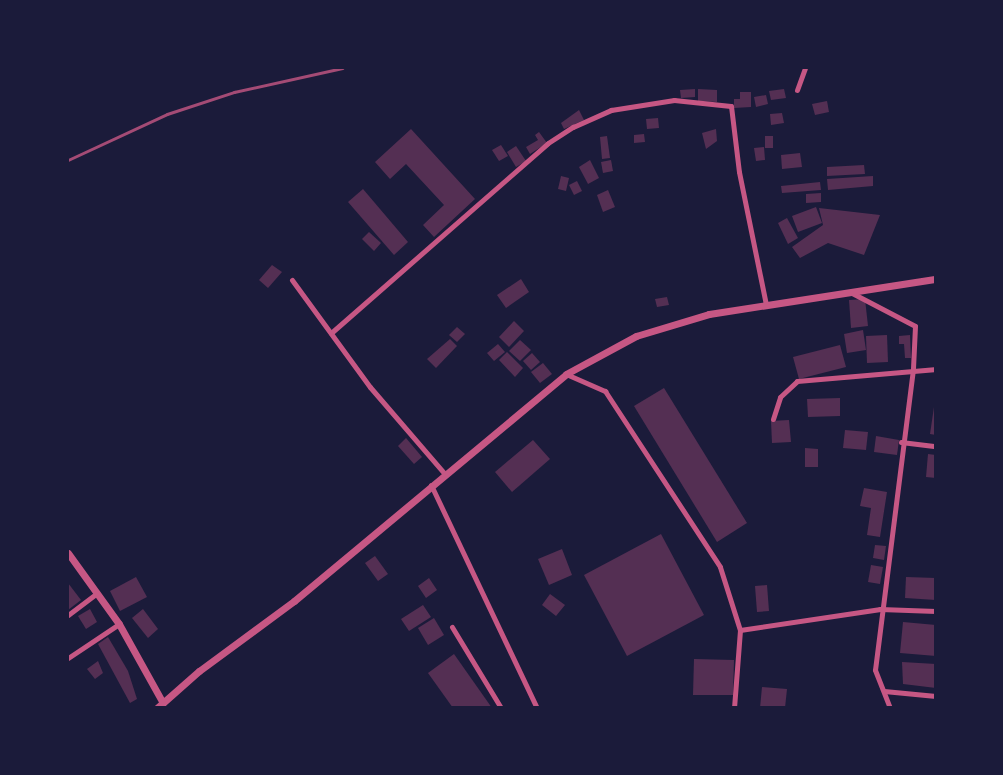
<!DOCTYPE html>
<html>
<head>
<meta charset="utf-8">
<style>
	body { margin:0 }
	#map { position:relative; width:1003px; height:775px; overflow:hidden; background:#1b1b3a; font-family:Helvetica,sans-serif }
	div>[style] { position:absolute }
	.building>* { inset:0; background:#542f53 }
	.minor>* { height:5px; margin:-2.5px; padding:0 2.5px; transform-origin:2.5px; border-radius:2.5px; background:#c65784 }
	.tertiary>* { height:7px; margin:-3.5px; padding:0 3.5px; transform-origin:3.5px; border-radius:3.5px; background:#c65784 }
	.rail>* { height:3px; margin:-1.5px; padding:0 1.5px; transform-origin:1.5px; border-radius:1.5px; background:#a44b75 }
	span { translate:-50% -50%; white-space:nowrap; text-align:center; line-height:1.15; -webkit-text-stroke:4.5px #1b1b3a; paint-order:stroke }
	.frame { position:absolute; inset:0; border:69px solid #1b1b3a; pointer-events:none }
</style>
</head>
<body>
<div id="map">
	<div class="building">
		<i style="clip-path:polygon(695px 89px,695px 97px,681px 98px,680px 90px)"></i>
		<i style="clip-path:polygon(698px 89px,717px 90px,717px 102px,698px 101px)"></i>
		<i style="clip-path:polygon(784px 89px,786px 98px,771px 100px,769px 91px)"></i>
		<i style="clip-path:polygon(740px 92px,751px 92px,751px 107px,734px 108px,734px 99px,740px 99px)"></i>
		<i style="clip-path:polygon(766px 95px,768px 104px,756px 107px,754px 97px)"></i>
		<i style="clip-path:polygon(827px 101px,829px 112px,815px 115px,812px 104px)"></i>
		<i style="clip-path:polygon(579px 110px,584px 120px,564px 129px,561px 123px)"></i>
		<i style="clip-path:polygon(782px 113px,784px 123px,771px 125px,770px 114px)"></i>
		<i style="clip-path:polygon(658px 118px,659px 128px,647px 129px,646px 119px)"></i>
		<i style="clip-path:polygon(411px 129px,475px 199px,434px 237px,423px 225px,444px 205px,406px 164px,390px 179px,375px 162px)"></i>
		<i style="clip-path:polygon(716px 129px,717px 141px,706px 149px,702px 133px)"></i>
		<i style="clip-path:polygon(539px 132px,547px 143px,530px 154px,526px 147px,538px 140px,535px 135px)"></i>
		<i style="clip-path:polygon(644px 134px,645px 142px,634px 143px,634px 135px)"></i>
		<i style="clip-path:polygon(607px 136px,610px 158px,602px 159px,600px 137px)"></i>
		<i style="clip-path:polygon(765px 136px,773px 136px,773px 148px,765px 148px)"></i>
		<i style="clip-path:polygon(501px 145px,508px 156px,499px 161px,492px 150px)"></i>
		<i style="clip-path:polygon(516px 146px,526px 161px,516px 167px,507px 152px)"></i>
		<i style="clip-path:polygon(764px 147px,765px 160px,756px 161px,754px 148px)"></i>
		<i style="clip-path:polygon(800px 153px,802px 167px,782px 169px,781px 155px)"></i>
		<i style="clip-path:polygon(590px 160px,599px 178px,588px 184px,579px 167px)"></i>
		<i style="clip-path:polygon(611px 160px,613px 171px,603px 173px,601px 162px)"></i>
		<i style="clip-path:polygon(864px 165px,865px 174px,827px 176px,827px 167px)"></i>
		<i style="clip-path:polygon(561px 176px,569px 178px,566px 191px,558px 189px)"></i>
		<i style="clip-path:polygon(873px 176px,873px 186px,828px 190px,827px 179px)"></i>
		<i style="clip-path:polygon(577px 181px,582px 191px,574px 195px,569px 185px)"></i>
		<i style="clip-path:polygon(820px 182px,821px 190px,782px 193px,781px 186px)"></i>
		<i style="clip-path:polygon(363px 189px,408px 242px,394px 255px,348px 202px)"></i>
		<i style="clip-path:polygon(608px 190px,615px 207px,603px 212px,597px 195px)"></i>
		<i style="clip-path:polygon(821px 193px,821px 202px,806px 203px,806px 194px)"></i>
		<i style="clip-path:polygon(816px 207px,822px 223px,798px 232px,792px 216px)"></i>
		<i style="clip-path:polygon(819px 208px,880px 215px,864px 255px,828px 243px,800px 258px,792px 247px,823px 225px)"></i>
		<i style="clip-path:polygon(787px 218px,798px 238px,788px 244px,778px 223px)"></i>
		<i style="clip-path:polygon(369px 232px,381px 243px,374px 251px,362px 239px)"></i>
		<i style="clip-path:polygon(272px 265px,282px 272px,268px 288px,259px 280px)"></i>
		<i style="clip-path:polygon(521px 279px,529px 292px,506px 308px,497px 295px)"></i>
		<i style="clip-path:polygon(667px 297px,669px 305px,657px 307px,655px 299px)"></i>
		<i style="clip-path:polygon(865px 299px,868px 326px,851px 328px,849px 300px)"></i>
		<i style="clip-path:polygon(514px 321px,524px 331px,509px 347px,499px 337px)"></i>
		<i style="clip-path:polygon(457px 327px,465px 334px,457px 342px,449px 335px)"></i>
		<i style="clip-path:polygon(863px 330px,866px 350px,847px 353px,844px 334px)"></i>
		<i style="clip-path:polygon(887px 335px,888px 362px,867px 363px,866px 336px)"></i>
		<i style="clip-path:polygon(910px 335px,911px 358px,905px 358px,904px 344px,899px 344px,899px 336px)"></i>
		<i style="clip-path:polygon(450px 339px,457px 346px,436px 368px,427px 359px)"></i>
		<i style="clip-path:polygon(520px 340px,531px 350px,520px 361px,509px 351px)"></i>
		<i style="clip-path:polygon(498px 344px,505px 352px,494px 361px,487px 353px)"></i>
		<i style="clip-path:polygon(840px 345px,846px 367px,799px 379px,793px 357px)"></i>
		<i style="clip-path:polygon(507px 352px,523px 368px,515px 377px,499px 360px)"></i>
		<i style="clip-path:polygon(532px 353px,540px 362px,531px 370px,523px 361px)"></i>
		<i style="clip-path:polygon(543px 363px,552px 374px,540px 383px,531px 372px)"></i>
		<i style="clip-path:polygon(664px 388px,747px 523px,717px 542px,634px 406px)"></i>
		<i style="clip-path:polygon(840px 398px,840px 416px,808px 417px,807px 399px)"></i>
		<i style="clip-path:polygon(934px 407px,936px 408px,936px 435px,930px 434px)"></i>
		<i style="clip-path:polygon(789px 420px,791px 442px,772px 443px,771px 421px)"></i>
		<i style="clip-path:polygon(845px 430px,868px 432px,866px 450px,843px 448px)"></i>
		<i style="clip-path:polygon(876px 436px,899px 440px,897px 455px,874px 452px)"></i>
		<i style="clip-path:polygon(406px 438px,422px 457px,414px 464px,398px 446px)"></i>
		<i style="clip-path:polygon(533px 440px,550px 459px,512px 492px,495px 472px)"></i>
		<i style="clip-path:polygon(805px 448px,818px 449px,818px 467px,805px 467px)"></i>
		<i style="clip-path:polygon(928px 454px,936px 455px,936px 478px,926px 477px)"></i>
		<i style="clip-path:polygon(864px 488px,887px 492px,880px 537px,867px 535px,871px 508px,860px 506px)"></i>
		<i style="clip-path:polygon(661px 534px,704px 615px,627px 656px,584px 575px)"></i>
		<i style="clip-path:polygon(875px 545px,886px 546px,884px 560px,873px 558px)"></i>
		<i style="clip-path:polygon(562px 549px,572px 575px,549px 585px,538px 559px)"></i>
		<i style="clip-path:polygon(375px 556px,388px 574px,378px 581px,365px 563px)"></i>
		<i style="clip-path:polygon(871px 565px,883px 567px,880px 584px,868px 582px)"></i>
		<i style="clip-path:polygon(136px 577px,147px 597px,120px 611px,110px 591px)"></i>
		<i style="clip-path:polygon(906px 577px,936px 578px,936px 600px,905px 598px)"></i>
		<i style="clip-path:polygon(429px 578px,437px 590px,426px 598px,418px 586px)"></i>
		<i style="clip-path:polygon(68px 583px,81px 600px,68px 610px)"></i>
		<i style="clip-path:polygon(767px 585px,769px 611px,757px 612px,755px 586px)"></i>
		<i style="clip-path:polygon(550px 594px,565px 605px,556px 616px,542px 605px)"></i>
		<i style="clip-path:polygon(423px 605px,431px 617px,409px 631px,401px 619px)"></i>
		<i style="clip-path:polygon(90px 609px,97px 622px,86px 629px,78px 616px)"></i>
		<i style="clip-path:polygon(143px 609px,158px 629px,148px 638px,132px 618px)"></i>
		<i style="clip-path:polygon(434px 618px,444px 635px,428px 645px,418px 628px)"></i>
		<i style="clip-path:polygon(903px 622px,936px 625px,936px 656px,900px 653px)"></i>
		<i style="clip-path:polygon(108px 637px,128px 671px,137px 699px,130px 703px,98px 644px)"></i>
		<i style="clip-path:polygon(454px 654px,492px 708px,453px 708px,428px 673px)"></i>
		<i style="clip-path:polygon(694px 659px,734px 660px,733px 695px,693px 695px)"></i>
		<i style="clip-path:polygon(98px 661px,103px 673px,95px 679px,87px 669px)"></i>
		<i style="clip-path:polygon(902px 662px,936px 664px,936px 688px,903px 684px)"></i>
		<i style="clip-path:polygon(762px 687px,787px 689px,785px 708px,760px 708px)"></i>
	</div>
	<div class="minor">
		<i style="left:797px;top:90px;width:23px;rotate:-70deg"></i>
		<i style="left:292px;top:280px;width:132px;rotate:53.9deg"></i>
		<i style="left:370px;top:387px;width:113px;rotate:49.3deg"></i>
		<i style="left:850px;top:292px;width:73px;rotate:27.6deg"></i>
		<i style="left:915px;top:326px;width:43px;rotate:92.7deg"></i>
		<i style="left:913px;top:369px;width:303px;rotate:97.2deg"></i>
		<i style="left:875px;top:670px;width:41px;rotate:68.5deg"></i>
		<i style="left:331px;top:333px;width:288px;rotate:-41.2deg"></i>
		<i style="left:548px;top:143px;width:30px;rotate:-33deg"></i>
		<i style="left:573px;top:127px;width:42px;rotate:-24.1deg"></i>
		<i style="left:611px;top:110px;width:64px;rotate:-9deg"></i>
		<i style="left:674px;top:100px;width:57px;rotate:6deg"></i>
		<i style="left:731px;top:106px;width:66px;rotate:83.1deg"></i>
		<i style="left:739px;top:172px;width:136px;rotate:78.5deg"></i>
		<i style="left:566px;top:374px;width:43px;rotate:23.6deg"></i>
		<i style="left:605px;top:391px;width:210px;rotate:56.8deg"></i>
		<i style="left:720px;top:567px;width:66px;rotate:72.4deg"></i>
		<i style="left:740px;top:630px;width:78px;rotate:94.4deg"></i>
		<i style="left:773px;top:419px;width:23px;rotate:-72deg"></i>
		<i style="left:780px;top:397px;width:23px;rotate:-43deg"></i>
		<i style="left:797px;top:381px;width:140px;rotate:-4.9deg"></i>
		<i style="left:901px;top:442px;width:35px;rotate:7deg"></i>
		<i style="left:431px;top:485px;width:247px;rotate:64.6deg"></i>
		<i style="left:68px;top:615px;width:36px;rotate:-37deg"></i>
		<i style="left:452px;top:627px;width:95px;rotate:58.8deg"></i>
		<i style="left:740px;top:630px;width:142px;rotate:-8.5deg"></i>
		<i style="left:880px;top:609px;width:56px;rotate:2deg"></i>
		<i style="left:68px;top:658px;width:61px;rotate:-33.7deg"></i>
		<i style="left:884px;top:691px;width:52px;rotate:5.5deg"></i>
	</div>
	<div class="tertiary">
		<i style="left:68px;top:553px;width:87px;rotate:54.3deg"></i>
		<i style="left:119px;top:624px;width:90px;rotate:60.9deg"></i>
		<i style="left:157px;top:708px;width:56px;rotate:-41.4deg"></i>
		<i style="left:199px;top:671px;width:118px;rotate:-36.4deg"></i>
		<i style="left:294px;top:601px;width:354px;rotate:-39.8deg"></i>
		<i style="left:566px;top:374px;width:80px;rotate:-28.5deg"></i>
		<i style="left:636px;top:336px;width:76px;rotate:-16.8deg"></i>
		<i style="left:709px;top:314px;width:230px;rotate:-8.8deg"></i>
	</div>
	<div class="rail">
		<i style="left:68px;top:160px;width:109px;rotate:-24.9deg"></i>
		<i style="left:167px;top:114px;width:71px;rotate:-18.2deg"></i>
		<i style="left:234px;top:92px;width:111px;rotate:-12.5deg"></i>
	</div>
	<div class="frame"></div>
</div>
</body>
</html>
